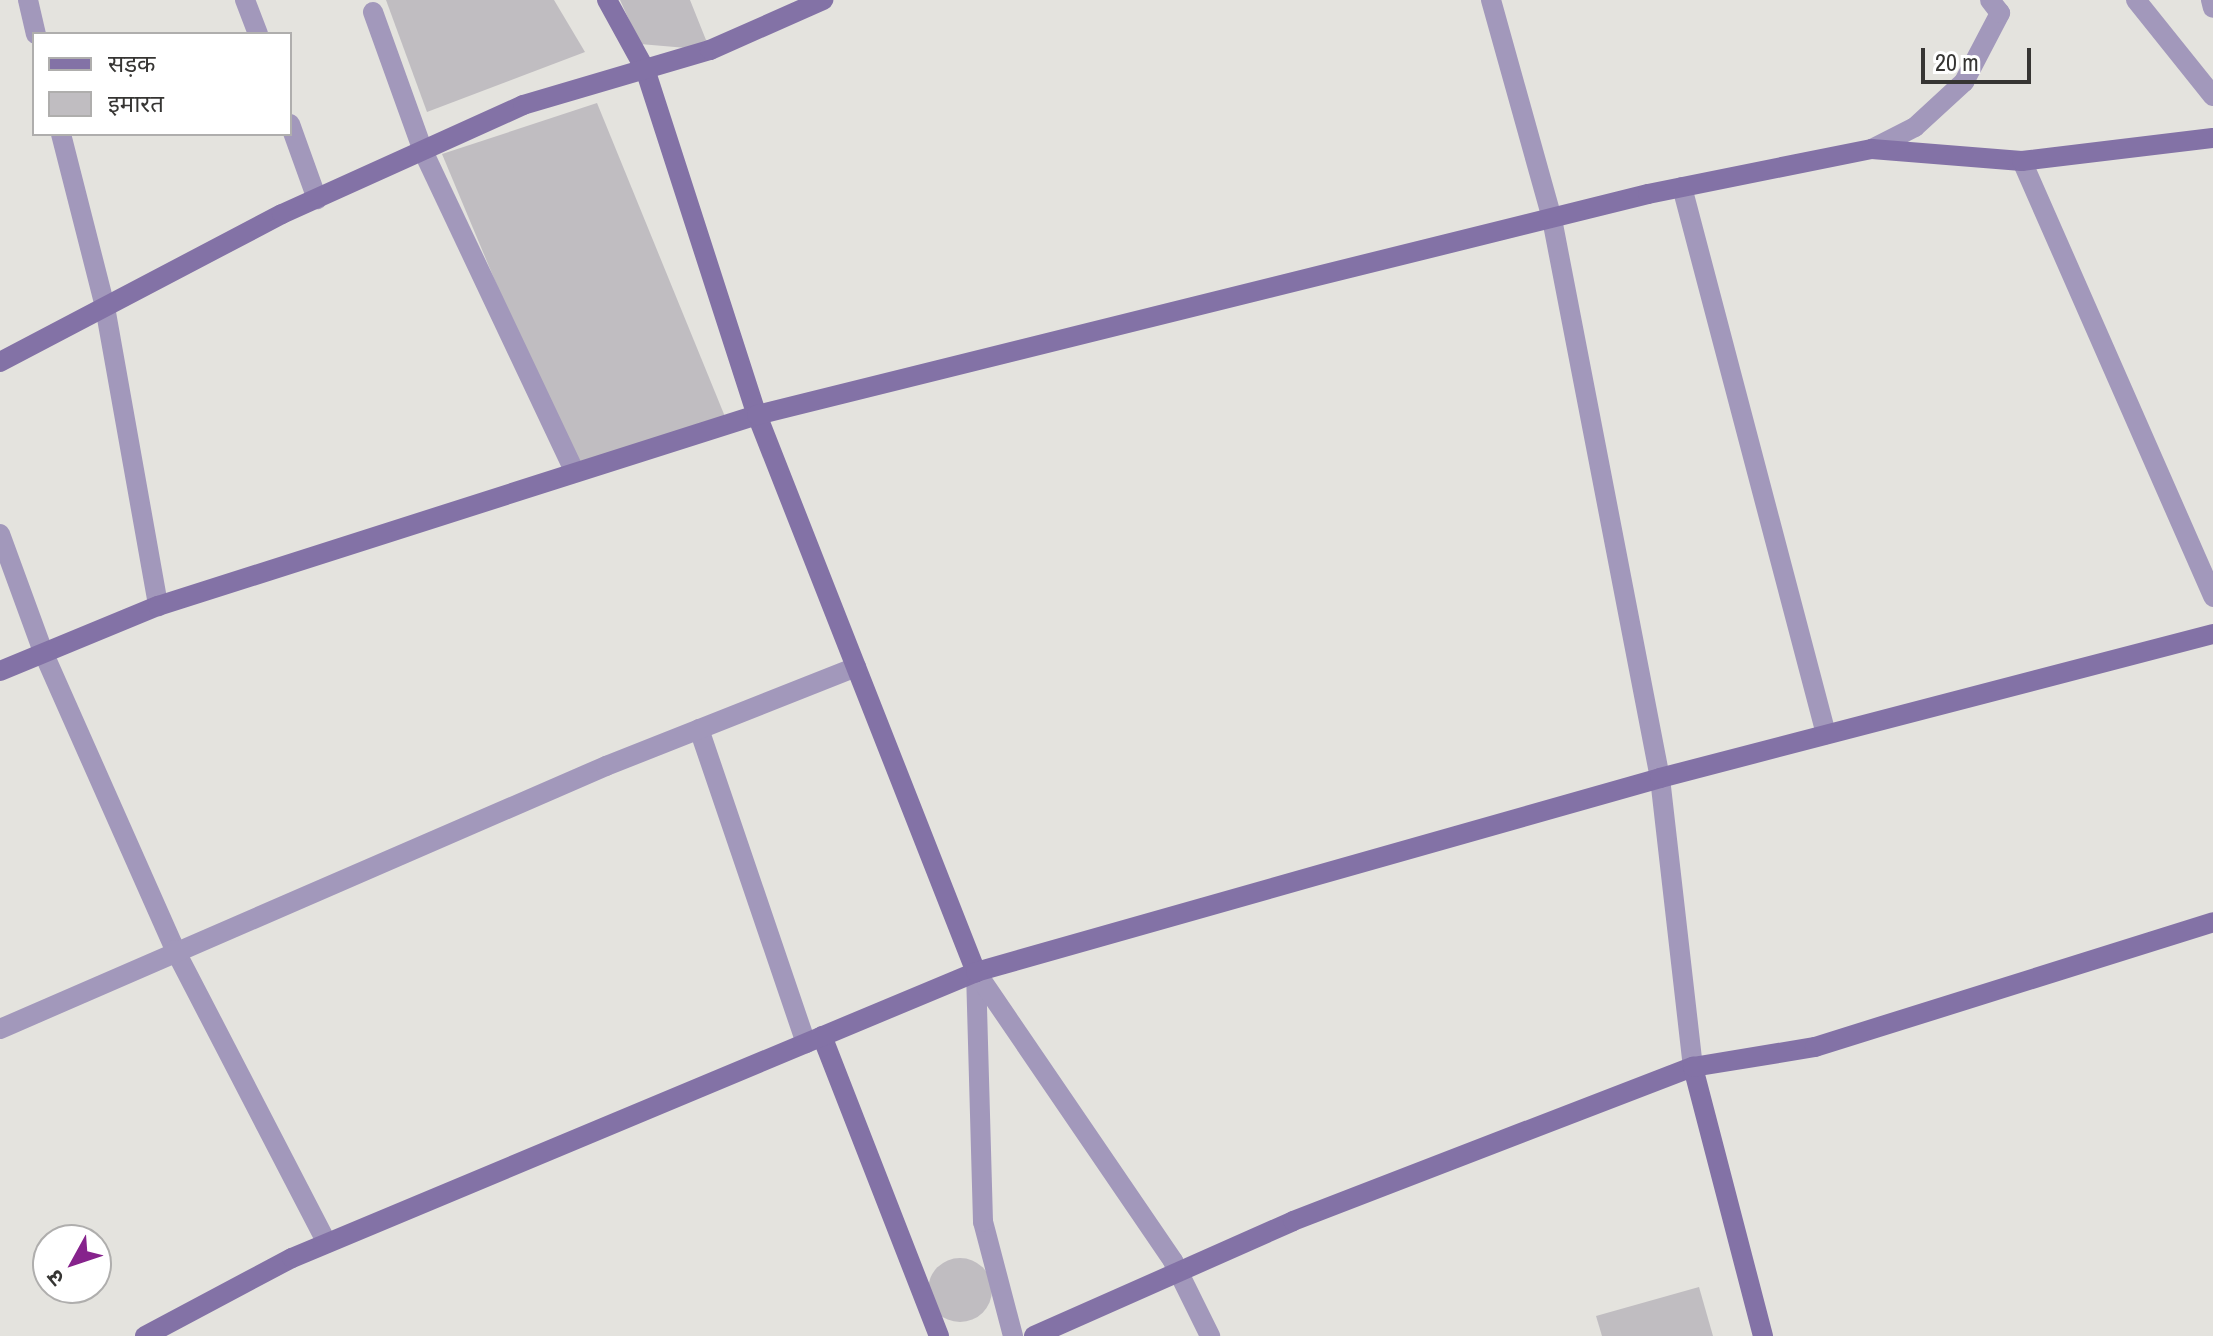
<!DOCTYPE html>
<html>
<head>
<meta charset="utf-8">
<style>
	body { margin:0 }
	#map { position:relative; width:2213px; height:1336px; overflow:hidden; background:#e4e3de; font-family:"Archivo Narrow","Noto Sans Devanagari",sans-serif }
	div>[style] { position:absolute }
	.building>* { inset:0; background:#c0bdc1 }
	.round { border-radius:50% }
	.street>* { height:20px; margin:-10px; padding:0 10px; transform-origin:10px; border-radius:10px; background:#a298bb }
	.secondary>* { height:20px; margin:-10px; padding:0 10px; transform-origin:10px; border-radius:10px; background:#8372a6 }
	span { translate:-50% -50%; white-space:nowrap; text-align:center; line-height:1.15; -webkit-text-stroke:6px #fff; paint-order:stroke }
	.legend { position:absolute; left:32px; top:32px; width:260px; height:104px; box-sizing:border-box; background:#fff; border:2px solid #afaead; margin:0; padding:10px 14px; list-style:none; font-size:24px; color:#363533 }
	.legend li { display:flex; align-items:center; gap:16px; height:40px }
	.legend b { width:40px; border:2px solid #afaead }
	.north { position:absolute; left:32px; top:1224px; width:80px; height:80px; box-sizing:border-box; background:#fff; border:2px solid #afaead; border-radius:50%; rotate:230deg; font-size:22px; font-weight:700; line-height:32px; text-align:center; color:#363533 }
	.north::after { content:''; display:block; margin:auto; width:28px; height:36px; background:#86238c; clip-path:polygon(50% 0,100% 100%,50% 72%,0 100%) }
	.scale { position:absolute; left:1921px; top:48px; width:110px; height:36px; box-sizing:border-box; border:4px solid #363533; border-top:0; padding-left:10px; font-size:24px; line-height:28px; white-space:nowrap; color:#363533; -webkit-text-stroke:6px #fff; paint-order:stroke }
</style>
</head>
<body>
<div id="map">
	<div class="building">
		<i style="clip-path:polygon(386px 0,554px 0,585px 52px,427px 112px)"></i>
		<i style="clip-path:polygon(620px 0,690px 0,710px 50px,640px 44px)"></i>
		<i style="clip-path:polygon(597px 103px,728px 424px,575px 472px,442px 154px)"></i>
		<i class="round" style="left:928px;top:1258px;width:64px;height:64px"></i>
		<i style="clip-path:polygon(1699px 1287px,1713px 1336px,1602px 1336px,1596px 1316px)"></i>
	</div>
	<div class="street">
		<i style="left:28px;top:0;width:35px;rotate:77deg"></i>
		<i style="left:245px;top:0;width:36px;rotate:69deg"></i>
		<i style="left:1491px;top:0;width:227px;rotate:74.4deg"></i>
		<i style="left:1552px;top:219px;width:569px;rotate:79.07deg"></i>
		<i style="left:1660px;top:778px;width:291px;rotate:83.5deg"></i>
		<i style="left:2136px;top:0;width:123px;rotate:51.3deg"></i>
		<i style="left:2211px;top:0;width:8px;rotate:76deg"></i>
		<i style="left:373px;top:12px;width:148px;rotate:70.2deg"></i>
		<i style="left:423px;top:151px;width:355px;rotate:64.7deg"></i>
		<i style="left:290px;top:124px;width:80px;rotate:70.2deg"></i>
		<i style="left:61px;top:134px;width:179px;rotate:75.7deg"></i>
		<i style="left:105px;top:307px;width:304px;rotate:79.9deg"></i>
		<i style="left:1872px;top:149px;width:48px;rotate:-27.1deg"></i>
		<i style="left:1915px;top:127px;width:67px;rotate:-42.6deg"></i>
		<i style="left:1964px;top:82px;width:78px;rotate:-62.4deg"></i>
		<i style="left:2000px;top:13px;width:16px;rotate:-128deg"></i>
		<i style="left:2022px;top:161px;width:476px;rotate:66.3deg"></i>
		<i style="left:1682px;top:187px;width:566px;rotate:75.25deg"></i>
		<i style="left:0;top:534px;width:128px;rotate:69.9deg"></i>
		<i style="left:44px;top:654px;width:324px;rotate:66.1deg"></i>
		<i style="left:175px;top:950px;width:330px;rotate:62.6deg"></i>
		<i style="left:699px;top:729px;width:332px;rotate:71.2deg"></i>
		<i style="left:0;top:1029px;width:661px;rotate:-23.46deg"></i>
		<i style="left:606px;top:766px;width:269px;rotate:-21.6deg"></i>
		<i style="left:1013px;top:1336px;width:118px;rotate:-104.7deg"></i>
		<i style="left:983px;top:1222px;width:250px;rotate:-91.6deg"></i>
		<i style="left:976px;top:972px;width:350px;rotate:55.7deg"></i>
		<i style="left:1173px;top:1261px;width:84px;rotate:63.7deg"></i>
	</div>
	<div class="secondary">
		<i style="left:607px;top:0;width:79px;rotate:61.2deg"></i>
		<i style="left:645px;top:69px;width:364px;rotate:72.1deg"></i>
		<i style="left:757px;top:415px;width:599px;rotate:68.54deg"></i>
		<i style="left:0;top:362px;width:318px;rotate:-27.7deg"></i>
		<i style="left:282px;top:214px;width:265px;rotate:-24.3deg"></i>
		<i style="left:523px;top:105px;width:195px;rotate:-16.4deg"></i>
		<i style="left:710px;top:50px;width:124px;rotate:-23.9deg"></i>
		<i style="left:0;top:671px;width:171px;rotate:-22.4deg"></i>
		<i style="left:158px;top:606px;width:629px;rotate:-17.69deg"></i>
		<i style="left:757px;top:415px;width:918px;rotate:-13.93deg"></i>
		<i style="left:1648px;top:194px;width:228px;rotate:-11.4deg"></i>
		<i style="left:1872px;top:149px;width:150px;rotate:4.6deg"></i>
		<i style="left:2022px;top:161px;width:192px;rotate:-6.9deg"></i>
		<i style="left:822px;top:1036px;width:322px;rotate:68.7deg"></i>
		<i style="left:145px;top:1336px;width:166px;rotate:-28deg"></i>
		<i style="left:292px;top:1258px;width:741px;rotate:-22.69deg"></i>
		<i style="left:976px;top:972px;width:711px;rotate:-15.83deg"></i>
		<i style="left:1660px;top:778px;width:571px;rotate:-14.6deg"></i>
		<i style="left:1034px;top:1336px;width:283px;rotate:-23.9deg"></i>
		<i style="left:1293px;top:1221px;width:429px;rotate:-21.1deg"></i>
		<i style="left:1763px;top:1336px;width:278px;rotate:-104.6deg"></i>
		<i style="left:1693px;top:1067px;width:124px;rotate:-9.3deg"></i>
		<i style="left:1815px;top:1047px;width:417px;rotate:-17.4deg"></i>
	</div>
	<ul class="legend">
	<li><b style="height:10px;background:#8372a6"></b>सड़क</li>
	<li><b style="height:22px;background:#c0bdc1"></b>इमारत</li>
	</ul>
	<div class="north">उ</div>
	<div class="scale">20 m</div>
</div>
</body>
</html>
